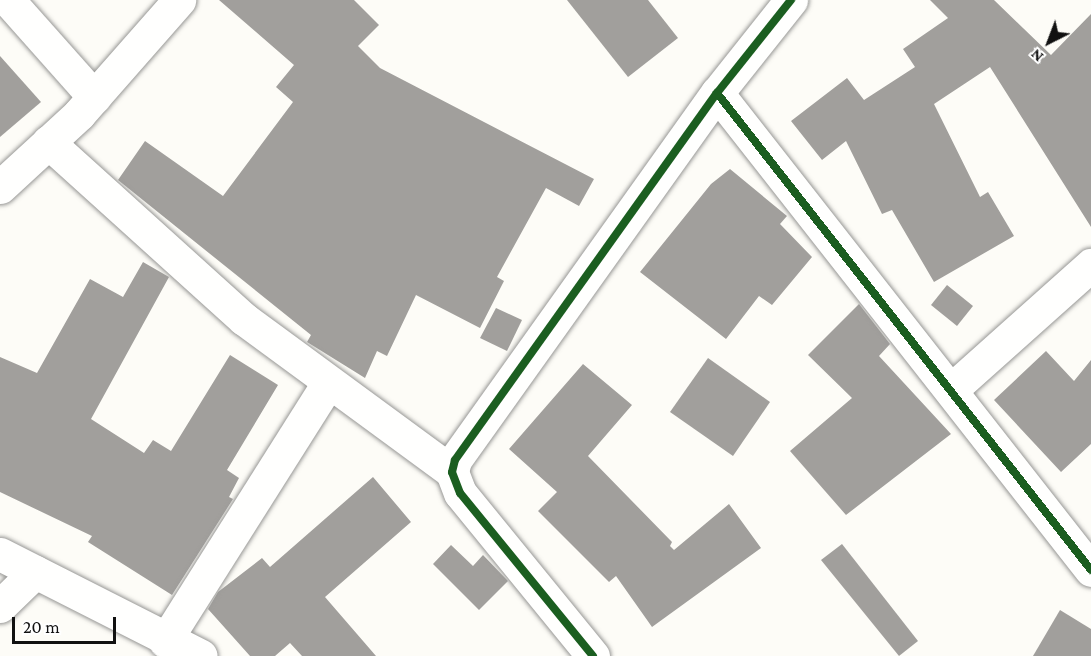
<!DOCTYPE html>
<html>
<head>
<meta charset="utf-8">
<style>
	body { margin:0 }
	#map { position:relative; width:1091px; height:656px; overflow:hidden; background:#fdfcf7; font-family:"Crimson Pro",serif }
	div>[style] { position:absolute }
	.building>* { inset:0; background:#a19f9c }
	.roads { filter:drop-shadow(0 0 2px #979795) drop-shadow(0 0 2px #979795) }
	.street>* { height:33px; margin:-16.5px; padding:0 16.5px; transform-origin:16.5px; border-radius:16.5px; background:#fffffe }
	.cycleway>* { height:8px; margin:-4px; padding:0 4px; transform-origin:4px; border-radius:4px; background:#1b5e20 }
	span { translate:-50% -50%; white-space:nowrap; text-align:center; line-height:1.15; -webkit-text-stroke:6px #fff; paint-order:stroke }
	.north { position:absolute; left:1019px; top:12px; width:60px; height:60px; -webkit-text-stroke:4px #fff; paint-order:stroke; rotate:222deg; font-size:16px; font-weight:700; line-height:24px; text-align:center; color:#111 }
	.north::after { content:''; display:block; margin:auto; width:21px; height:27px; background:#111; clip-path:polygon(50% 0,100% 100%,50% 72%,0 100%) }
	.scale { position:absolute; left:12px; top:617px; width:104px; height:27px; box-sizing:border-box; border:3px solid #111; border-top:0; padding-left:8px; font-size:18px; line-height:21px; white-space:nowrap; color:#111; -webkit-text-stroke:4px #fff; paint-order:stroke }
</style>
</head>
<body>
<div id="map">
	<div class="building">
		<i style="clip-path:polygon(219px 0,354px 0,379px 25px,358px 46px,380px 68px,594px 179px,579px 206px,546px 188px,497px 277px,504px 281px,480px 328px,416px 295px,387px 356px,377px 351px,365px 378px,307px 342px,311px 335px,118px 180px,145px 141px,223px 196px,293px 102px,276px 87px,294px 65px)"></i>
		<i style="clip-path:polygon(567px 0,648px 0,678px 38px,628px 77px)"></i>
		<i style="clip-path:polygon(930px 0,994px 0,1051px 55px,1091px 14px,1091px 227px,990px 67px,934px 104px,980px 197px,988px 192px,1014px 236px,934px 282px,892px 210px,882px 214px,846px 141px,822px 160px,791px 121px,847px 78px,864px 100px,915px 67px,903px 49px,948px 18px)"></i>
		<i style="clip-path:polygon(0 56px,41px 102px,0 137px)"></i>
		<i style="clip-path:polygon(730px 169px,787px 216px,780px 224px,812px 257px,772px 305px,759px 296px,726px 339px,640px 272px,711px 184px)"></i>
		<i style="clip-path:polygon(143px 262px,169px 277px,91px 419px,144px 453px,153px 440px,171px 451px,230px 355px,278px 385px,227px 470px,239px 478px,229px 497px,233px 499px,172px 595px,88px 542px,92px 536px,0 492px,0 357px,37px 373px,90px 279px,123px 297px)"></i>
		<i style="clip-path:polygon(947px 285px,973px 306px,957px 326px,931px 305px)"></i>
		<i style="clip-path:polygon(859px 304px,890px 344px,879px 356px,951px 434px,846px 515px,790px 451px,852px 398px,808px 355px)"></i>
		<i style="clip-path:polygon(496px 308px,522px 320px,507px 351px,480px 338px)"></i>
		<i style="clip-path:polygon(1046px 351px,1074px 381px,1091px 360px,1091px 444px,1061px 472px,994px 400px)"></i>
		<i style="clip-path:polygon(708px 358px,770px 402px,733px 456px,670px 412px)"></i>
		<i style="clip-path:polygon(583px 364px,632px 405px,588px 456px,672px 542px,670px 546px,674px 550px,729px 504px,761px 548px,652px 627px,616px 576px,609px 582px,538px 511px,557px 492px,509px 449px)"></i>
		<i style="clip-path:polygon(373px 477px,411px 522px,325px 597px,376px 656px,302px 656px,290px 643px,275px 656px,250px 656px,208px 609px,218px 592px,262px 558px,270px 567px)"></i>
		<i style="clip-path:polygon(842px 544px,918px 641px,899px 656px,821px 560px)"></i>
		<i style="clip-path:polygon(451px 545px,473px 566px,483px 555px,508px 581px,479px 610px,433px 564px)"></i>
		<i style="clip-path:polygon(1060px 610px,1091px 629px,1091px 656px,1033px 656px)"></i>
	</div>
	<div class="roads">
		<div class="street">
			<i style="left:8px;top:0;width:130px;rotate:48.4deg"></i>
			<i style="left:717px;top:93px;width:606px;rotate:51.9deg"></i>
			<i style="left:48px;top:142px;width:264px;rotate:42.1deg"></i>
			<i style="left:244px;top:319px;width:258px;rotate:36.3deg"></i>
			<i style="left:0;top:187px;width:108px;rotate:-42.7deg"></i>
			<i style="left:79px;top:114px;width:152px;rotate:-48.7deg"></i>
			<i style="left:951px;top:390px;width:188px;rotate:-41.8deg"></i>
			<i style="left:0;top:554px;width:225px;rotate:26.9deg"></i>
			<i style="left:0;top:606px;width:49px;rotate:-44.2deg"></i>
			<i style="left:165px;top:641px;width:303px;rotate:-57.7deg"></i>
			<i style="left:593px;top:656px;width:210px;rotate:-129.2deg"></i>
			<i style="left:460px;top:493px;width:22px;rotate:-111deg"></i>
			<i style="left:452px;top:472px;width:12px;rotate:-76deg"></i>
			<i style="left:455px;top:460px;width:451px;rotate:-54.5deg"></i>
			<i style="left:717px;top:93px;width:119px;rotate:-51.5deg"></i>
		</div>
	</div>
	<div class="cycleway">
		<i style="left:717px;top:93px;width:606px;rotate:51.9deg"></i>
		<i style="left:593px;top:656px;width:210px;rotate:-129.2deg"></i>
		<i style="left:460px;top:493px;width:22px;rotate:-111deg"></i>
		<i style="left:452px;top:472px;width:12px;rotate:-76deg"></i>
		<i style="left:455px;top:460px;width:451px;rotate:-54.5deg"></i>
		<i style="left:717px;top:93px;width:119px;rotate:-51.5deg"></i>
	</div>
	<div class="north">N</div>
	<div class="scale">20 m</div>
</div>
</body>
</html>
